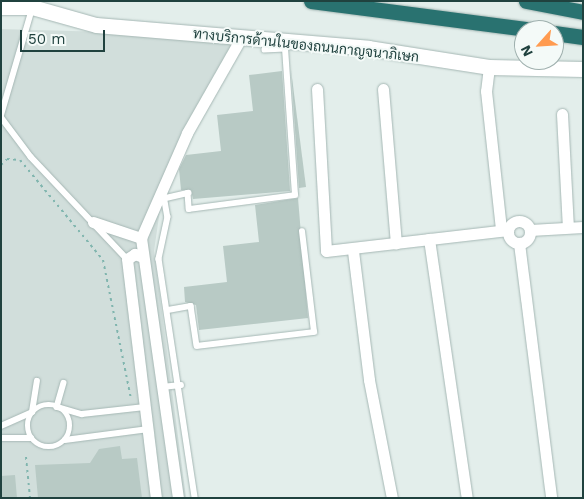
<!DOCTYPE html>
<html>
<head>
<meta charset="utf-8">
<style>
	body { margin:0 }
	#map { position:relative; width:584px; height:499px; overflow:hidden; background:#e3eeeb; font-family:"Work Sans",Sarabun,sans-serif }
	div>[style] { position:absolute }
	.built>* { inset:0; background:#d1dedb }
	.building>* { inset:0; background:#b8cac5 }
	.path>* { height:2px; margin-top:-1px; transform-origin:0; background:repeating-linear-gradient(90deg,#80b5ae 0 2.5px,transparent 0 6.5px) }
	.roads { filter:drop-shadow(0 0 1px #a5b7b4) drop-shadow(0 0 1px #a5b7b4) }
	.service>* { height:5.5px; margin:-2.75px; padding:0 2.75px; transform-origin:2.75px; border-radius:2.75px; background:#fff }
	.service>.ring { margin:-2.75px; padding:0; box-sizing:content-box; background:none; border:5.5px solid #fff; border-radius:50% }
	.minor>* { height:11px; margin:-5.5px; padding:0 5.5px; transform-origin:5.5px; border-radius:5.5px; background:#fff }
	.minor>.ring { margin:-5.5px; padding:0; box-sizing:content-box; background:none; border:11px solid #fff; border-radius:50% }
	.secondary>* { height:15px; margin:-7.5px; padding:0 7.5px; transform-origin:7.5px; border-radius:7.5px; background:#fff }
	.motorway>* { height:15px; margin:-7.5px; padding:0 7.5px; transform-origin:7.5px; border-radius:7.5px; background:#297270 }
	span { translate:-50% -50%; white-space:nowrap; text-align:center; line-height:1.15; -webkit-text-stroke:4px #f4faf8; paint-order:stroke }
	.street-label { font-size:14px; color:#20423f }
	.frame { position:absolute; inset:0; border:2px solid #20423f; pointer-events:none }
	.north { position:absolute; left:514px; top:20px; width:50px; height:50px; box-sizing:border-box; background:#f4faf8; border:1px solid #9fb0ae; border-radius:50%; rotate:244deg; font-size:14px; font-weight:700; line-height:20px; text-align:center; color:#20423f }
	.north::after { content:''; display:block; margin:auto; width:18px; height:22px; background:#ff9b50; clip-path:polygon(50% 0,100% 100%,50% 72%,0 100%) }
	.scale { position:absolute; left:20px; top:30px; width:85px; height:22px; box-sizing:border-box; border:2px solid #20423f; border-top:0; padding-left:6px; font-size:15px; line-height:18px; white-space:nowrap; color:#20423f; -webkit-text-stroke:4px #f4faf8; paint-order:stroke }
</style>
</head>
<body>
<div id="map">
	<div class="built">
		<i style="clip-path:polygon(1px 29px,245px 36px,164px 182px,154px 251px,186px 498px,1px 498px)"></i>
	</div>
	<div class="building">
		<i style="clip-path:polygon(291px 70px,306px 187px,299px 188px)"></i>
		<i style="clip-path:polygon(282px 71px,290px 191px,193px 199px,191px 190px,181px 190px,179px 169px,186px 155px,221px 151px,217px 115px,253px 111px,249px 75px)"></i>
		<i style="clip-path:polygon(298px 198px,308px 318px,199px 330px,196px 305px,185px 302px,184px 287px,227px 282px,223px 246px,259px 242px,255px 205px)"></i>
		<i style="clip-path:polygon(120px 446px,122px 459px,137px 458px,142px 498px,38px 498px,35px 465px,90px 463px,99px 449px)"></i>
		<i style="clip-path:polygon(15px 475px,17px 498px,1px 498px,1px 476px)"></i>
	</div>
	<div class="path">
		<i style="left:1px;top:165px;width:8px;rotate:-45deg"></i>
		<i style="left:7px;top:159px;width:13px;rotate:4deg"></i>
		<i style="left:20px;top:160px;width:130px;rotate:50.3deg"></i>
		<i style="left:103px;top:260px;width:142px;rotate:78.6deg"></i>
		<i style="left:26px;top:457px;width:41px;rotate:84.4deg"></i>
	</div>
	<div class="roads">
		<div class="service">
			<i style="left:1px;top:115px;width:110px;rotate:-73.7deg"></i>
			<i style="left:1px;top:117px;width:50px;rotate:53.1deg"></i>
			<i style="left:31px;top:157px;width:140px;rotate:46.7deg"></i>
			<i style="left:163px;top:190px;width:27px;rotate:80deg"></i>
			<i style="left:168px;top:217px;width:43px;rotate:102.1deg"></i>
			<i style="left:159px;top:259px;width:242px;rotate:81.4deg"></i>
			<i style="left:166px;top:198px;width:23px;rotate:-13deg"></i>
			<i style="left:188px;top:193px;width:16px;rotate:86deg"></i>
			<i style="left:189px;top:209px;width:107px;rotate:-7.5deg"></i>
			<i style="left:295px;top:195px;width:146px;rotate:-93.9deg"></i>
			<i style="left:285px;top:49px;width:20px;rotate:177deg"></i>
			<i style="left:168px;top:310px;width:23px;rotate:-10deg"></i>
			<i style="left:191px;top:306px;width:40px;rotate:81.5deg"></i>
			<i style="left:197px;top:346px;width:118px;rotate:-6.8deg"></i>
			<i style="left:314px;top:332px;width:101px;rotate:-96.8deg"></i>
			<i style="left:64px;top:383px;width:25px;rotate:106deg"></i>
			<i style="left:57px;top:407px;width:26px;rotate:16deg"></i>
			<i style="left:82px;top:414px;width:63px;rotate:-6.3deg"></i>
			<i style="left:162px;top:387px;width:19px;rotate:-6deg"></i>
			<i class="ring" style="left:28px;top:405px;width:36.5px;height:36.5px"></i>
			<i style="left:1px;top:426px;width:34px;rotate:-24deg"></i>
			<i style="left:32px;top:412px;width:31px;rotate:-81deg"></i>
			<i style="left:1px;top:438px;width:30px"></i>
			<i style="left:65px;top:440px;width:84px;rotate:-7.5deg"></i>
		</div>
		<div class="minor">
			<i style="left:489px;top:67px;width:24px;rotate:97deg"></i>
			<i style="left:486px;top:91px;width:140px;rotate:83.8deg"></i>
			<i style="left:317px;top:89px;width:162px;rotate:86.8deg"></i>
			<i style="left:326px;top:251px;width:183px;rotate:-6.6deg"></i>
			<i style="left:383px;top:89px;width:155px;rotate:85.2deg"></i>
			<i style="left:562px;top:114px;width:113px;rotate:87deg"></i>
			<i class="ring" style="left:508px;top:221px;width:11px;height:11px"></i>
			<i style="left:93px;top:222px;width:51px;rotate:18.4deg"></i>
			<i style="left:530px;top:230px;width:53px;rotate:-3.2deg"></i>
			<i style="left:429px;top:239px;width:262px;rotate:81.7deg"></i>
			<i style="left:519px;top:243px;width:257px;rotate:82.8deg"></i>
			<i style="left:353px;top:251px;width:130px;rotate:82.9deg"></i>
			<i style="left:369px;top:380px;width:120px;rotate:79deg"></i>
			<i style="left:143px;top:257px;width:9px;rotate:-159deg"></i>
			<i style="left:135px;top:254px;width:9px;rotate:148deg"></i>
			<i style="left:127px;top:259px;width:241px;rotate:83.1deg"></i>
			<i style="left:178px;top:498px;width:263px;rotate:-98.1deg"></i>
			<i style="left:141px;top:238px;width:115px;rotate:-66.3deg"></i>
			<i style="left:187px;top:133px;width:109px;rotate:-60.4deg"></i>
		</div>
		<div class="secondary">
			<i style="left:1px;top:7px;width:31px"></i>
			<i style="left:32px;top:7px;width:66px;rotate:15.7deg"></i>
			<i style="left:96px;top:25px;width:273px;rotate:4.8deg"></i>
			<i style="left:368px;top:48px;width:122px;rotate:8.9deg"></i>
			<i style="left:489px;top:67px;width:94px;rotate:1.2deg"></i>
		</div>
		<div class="motorway">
			<i style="left:311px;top:1px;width:224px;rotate:7.4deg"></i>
			<i style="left:526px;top:1px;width:58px;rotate:10.9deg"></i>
			<i style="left:554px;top:33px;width:29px;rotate:8deg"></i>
		</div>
	</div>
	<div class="street-label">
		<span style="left:306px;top:45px;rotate:6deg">ทางบริการด้านในของถนนกาญจนาภิเษก</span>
	</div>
	<div class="frame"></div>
	<div class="north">N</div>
	<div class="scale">50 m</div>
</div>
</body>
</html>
